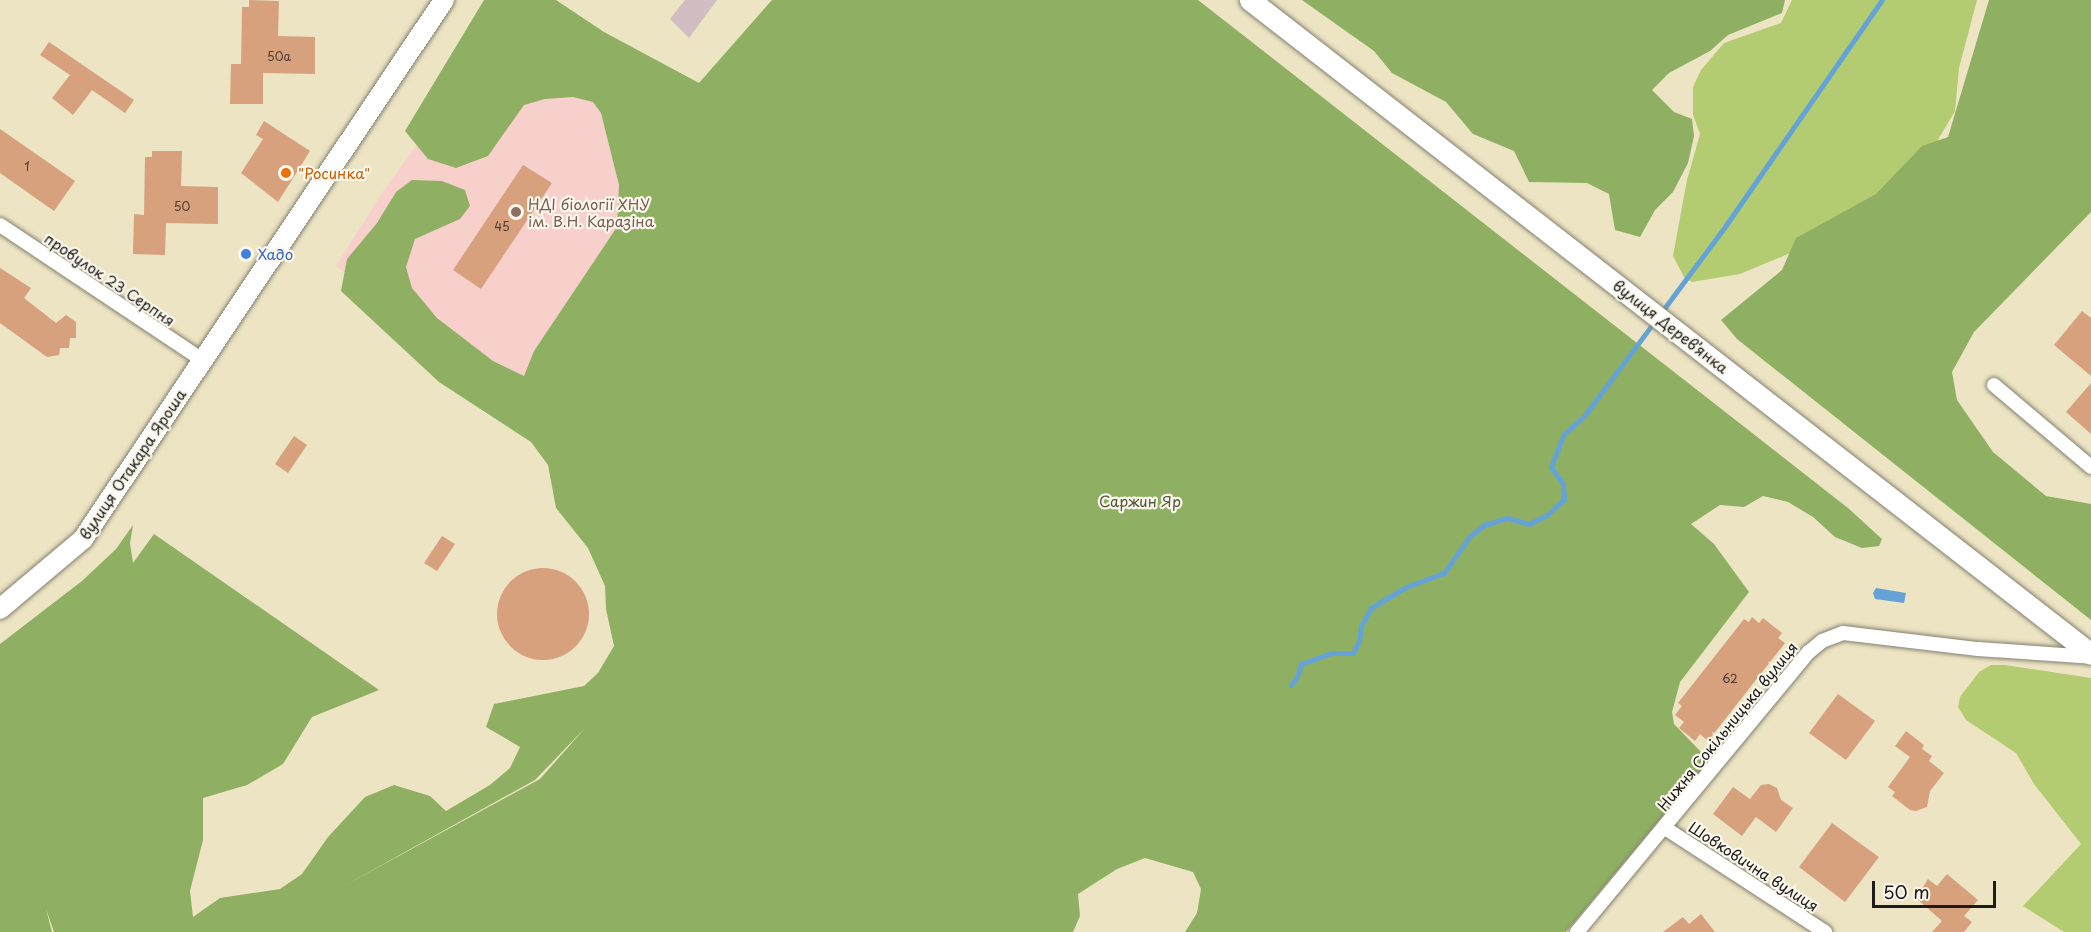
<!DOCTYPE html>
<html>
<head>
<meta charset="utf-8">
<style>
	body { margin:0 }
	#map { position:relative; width:2091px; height:932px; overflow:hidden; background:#ede4c4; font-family:"Playpen Sans",sans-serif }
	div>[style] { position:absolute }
	.built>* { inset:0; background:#f7d0cb }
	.industrial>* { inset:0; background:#d2bec2 }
	.green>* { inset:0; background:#b4cc71 }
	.forest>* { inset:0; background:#8fb063 }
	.water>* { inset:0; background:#65a3d7 }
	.stream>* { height:5px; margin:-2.5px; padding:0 2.5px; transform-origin:2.5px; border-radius:2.5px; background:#65a3d7 }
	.building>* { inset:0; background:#d6a17c }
	.round { border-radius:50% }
	.roads { filter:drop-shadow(0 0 2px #848070) drop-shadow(0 0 2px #848070) }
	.street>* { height:14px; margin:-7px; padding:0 7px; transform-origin:7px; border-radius:7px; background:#fff }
	.secondary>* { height:20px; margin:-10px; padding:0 10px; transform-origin:10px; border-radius:10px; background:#fff }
	.primary>* { height:21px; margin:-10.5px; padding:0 10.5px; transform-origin:10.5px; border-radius:10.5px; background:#fff }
	.dots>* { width:16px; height:16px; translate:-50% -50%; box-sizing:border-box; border:3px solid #fbf7ec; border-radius:50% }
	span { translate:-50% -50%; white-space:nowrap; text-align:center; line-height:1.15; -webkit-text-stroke:4.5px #fbf7ec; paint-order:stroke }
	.number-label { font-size:12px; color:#4a3d34 }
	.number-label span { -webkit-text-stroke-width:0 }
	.food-label { font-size:15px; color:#c56008 }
	.left { translate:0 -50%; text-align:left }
	.education-label { font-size:15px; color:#785e54 }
	.shop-label { font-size:15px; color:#366cbe }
	.street-label { font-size:15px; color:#1c1c1c }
	.park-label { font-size:15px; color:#515a3a }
	.scale { position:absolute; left:1872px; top:881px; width:124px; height:27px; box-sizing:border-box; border:3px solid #1c1c1c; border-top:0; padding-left:8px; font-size:18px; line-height:21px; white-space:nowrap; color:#1c1c1c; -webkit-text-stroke:4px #fbf7ec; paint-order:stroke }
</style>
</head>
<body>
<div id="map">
	<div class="built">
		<i style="clip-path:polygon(509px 19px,703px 110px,532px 409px,336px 266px,384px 190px)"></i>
	</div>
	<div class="industrial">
		<i style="clip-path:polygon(685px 0,717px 0,689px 38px,670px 19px)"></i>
	</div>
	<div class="green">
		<i style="clip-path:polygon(1792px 0,1977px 0,1959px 68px,1955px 111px,1923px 165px,1841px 232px,1740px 274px,1692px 282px,1684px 277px,1673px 256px,1687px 180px,1700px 134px,1693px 115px,1693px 87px,1701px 70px,1724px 43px,1781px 23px)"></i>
		<i style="clip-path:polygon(1991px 665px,2005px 665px,2091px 678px,2091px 932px,2064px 932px,2023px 906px,2081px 844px,2034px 784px,2016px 753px,1966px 720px,1958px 707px,1960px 697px,1979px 672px)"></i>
	</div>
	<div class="forest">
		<i style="clip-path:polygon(evenodd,484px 0,556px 0,604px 32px,699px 83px,772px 0,1198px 0,1848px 508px,1882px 539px,1879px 546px,1862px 548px,1835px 537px,1813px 517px,1788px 502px,1763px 496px,1744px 507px,1720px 505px,1691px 524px,1714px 544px,1749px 592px,1680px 682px,1672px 712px,1674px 724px,1703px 754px,1701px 770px,1566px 932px,1185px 932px,1197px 913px,1201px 889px,1193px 872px,1145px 858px,1117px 869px,1078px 894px,1080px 916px,1073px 932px,54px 932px,46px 909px,52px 932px,0 932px,0 644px,82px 581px,116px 549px,133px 525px,130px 543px,133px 563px,154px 534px,379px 690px,312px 717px,283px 764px,247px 785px,203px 798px,203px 840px,190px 891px,193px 917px,220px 898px,280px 889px,302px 874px,328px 837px,365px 797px,394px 785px,430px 796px,446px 811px,490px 785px,510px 768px,520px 747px,486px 727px,494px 704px,584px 686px,598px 673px,614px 646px,606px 609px,605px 586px,588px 548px,556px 508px,548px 465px,531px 442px,439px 382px,341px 291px,347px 259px,377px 223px,396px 192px,412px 180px,442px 181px,465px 190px,470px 206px,460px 219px,415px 239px,406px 267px,412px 288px,437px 318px,493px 361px,524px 376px,534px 351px,617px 227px,619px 185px,601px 113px,593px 102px,573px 97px,545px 99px,524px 105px,488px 156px,456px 168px,428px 159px,405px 131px,484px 0,586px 727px,540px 779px,342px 887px,535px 780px,586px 727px)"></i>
		<i style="clip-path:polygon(1302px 0,1785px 0,1782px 13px,1728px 35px,1710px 51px,1669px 73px,1652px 90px,1674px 112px,1692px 119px,1694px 136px,1688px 163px,1673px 192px,1655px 210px,1640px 237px,1615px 230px,1609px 194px,1587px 183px,1529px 182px,1514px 151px,1473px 134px,1446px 102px,1392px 73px,1374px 51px)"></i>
		<i style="clip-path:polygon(1989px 0,2091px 0,2091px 212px,1974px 332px,1952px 372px,1957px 400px,1993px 452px,2046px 496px,2091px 504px,2091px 620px,1737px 339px,1721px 320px,1782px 270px,1796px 238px,1876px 194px,1922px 146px,1948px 137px)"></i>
	</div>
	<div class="water">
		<i style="clip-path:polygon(1876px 588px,1906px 593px,1904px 603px,1875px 599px,1873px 593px)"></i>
	</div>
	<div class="stream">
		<i style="left:1660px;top:314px;width:111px;rotate:-53.4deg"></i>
		<i style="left:1726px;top:225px;width:274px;rotate:-55.3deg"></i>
		<i style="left:1291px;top:685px;width:10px;rotate:-53deg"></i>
		<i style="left:1297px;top:677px;width:14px;rotate:-73deg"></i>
		<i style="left:1301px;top:664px;width:32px;rotate:-20deg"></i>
		<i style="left:1331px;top:653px;width:22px"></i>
		<i style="left:1353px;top:653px;width:13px;rotate:-63deg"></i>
		<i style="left:1359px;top:641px;width:15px;rotate:-82deg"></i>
		<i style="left:1361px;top:626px;width:21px;rotate:-61deg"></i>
		<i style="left:1371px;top:608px;width:41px;rotate:-31deg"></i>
		<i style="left:1406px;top:587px;width:40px;rotate:-20.2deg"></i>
		<i style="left:1444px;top:573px;width:45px;rotate:-54.9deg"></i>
		<i style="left:1470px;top:536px;width:18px;rotate:-38deg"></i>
		<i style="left:1484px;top:525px;width:24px;rotate:-17deg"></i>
		<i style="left:1507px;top:518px;width:23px;rotate:15deg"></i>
		<i style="left:1529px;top:524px;width:20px;rotate:-27deg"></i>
		<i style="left:1547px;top:515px;width:23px;rotate:-43deg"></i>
		<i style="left:1564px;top:499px;width:15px;rotate:-94deg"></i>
		<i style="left:1563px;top:484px;width:21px;rotate:-125deg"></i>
		<i style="left:1551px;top:467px;width:34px;rotate:-69deg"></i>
		<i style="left:1563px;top:435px;width:30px;rotate:-42deg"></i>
		<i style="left:1585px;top:415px;width:116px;rotate:-53.4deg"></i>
	</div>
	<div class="building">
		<i style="clip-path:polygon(249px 0,279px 1px,278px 36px,315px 37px,315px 74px,263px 73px,263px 104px,230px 104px,231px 64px,241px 64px,242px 7px,249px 7px)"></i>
		<i style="clip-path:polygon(49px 42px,134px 100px,125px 113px,92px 90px,73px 115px,52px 98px,70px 75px,40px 55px)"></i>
		<i style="clip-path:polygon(264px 121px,310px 151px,278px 202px,241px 173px,263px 139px,256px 135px)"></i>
		<i style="clip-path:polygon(0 129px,75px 181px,54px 211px,0 173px)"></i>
		<i style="clip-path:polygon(152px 151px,182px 151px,181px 186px,218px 187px,218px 224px,166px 223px,165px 255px,133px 254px,134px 214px,144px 215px,145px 157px,152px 157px)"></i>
		<i style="clip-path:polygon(523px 165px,552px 183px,481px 289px,453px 270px)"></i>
		<i style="clip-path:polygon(0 268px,31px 288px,24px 298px,56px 323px,66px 315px,76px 322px,76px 338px,70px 338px,69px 348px,60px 348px,59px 355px,47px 357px,0 323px)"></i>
		<i style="clip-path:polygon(2082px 311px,2091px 318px,2091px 376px,2054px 345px)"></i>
		<i style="clip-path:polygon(2091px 383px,2091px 434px,2066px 412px)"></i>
		<i style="clip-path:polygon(294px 436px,307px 445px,288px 473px,275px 464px)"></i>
		<i style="clip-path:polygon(442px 536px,455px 544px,437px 571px,424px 563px)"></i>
		<i class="round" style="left:497px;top:568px;width:92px;height:92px"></i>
		<i style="clip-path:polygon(1752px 617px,1759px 623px,1763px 618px,1782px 633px,1778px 638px,1785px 643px,1708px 741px,1700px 734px,1695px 741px,1679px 728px,1684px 722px,1675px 715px,1682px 706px,1678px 703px,1744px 619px,1749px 622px)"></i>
		<i style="clip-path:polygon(1838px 694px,1875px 721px,1846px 760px,1809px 733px)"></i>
		<i style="clip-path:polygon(1906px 731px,1924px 745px,1922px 749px,1932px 756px,1929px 761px,1944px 773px,1930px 791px,1927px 807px,1916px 811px,1910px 810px,1892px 796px,1895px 792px,1888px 787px,1910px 757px,1895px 746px)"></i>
		<i style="clip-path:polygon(1769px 784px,1777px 788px,1781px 800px,1793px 808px,1776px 832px,1756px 817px,1742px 836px,1713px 814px,1733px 787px,1750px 799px,1761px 785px)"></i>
		<i style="clip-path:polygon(1832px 823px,1879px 857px,1845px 902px,1799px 867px)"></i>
		<i style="clip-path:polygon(1947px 874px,1978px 900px,1964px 916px,1972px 922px,1964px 932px,1932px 932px,1942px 921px,1916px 898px,1928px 879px,1937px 886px)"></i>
		<i style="clip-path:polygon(1701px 914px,1715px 932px,1663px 932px,1683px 917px,1689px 924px)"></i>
	</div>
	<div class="roads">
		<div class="street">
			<i style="left:0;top:225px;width:242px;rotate:33.7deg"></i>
			<i style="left:1994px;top:385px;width:127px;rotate:40.2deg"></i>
			<i style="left:1665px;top:828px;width:191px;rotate:33deg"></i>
			<i style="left:1577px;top:932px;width:364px;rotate:-50.4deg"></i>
			<i style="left:1809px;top:652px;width:17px;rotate:-40deg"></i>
			<i style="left:1822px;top:641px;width:22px;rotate:-21deg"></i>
			<i style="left:1843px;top:633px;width:136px;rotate:6.8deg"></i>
			<i style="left:1978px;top:649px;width:113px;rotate:4deg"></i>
		</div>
		<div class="secondary">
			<i style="left:0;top:609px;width:109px;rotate:-40.1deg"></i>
			<i style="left:83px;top:539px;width:649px;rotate:-56.19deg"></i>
		</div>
		<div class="primary">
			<i style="left:1250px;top:0;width:1065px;rotate:37.87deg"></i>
		</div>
	</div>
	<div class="dots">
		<i style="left:286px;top:173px;background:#e8710a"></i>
		<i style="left:516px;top:212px;background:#8d6e63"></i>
		<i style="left:246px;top:254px;background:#3f7fe0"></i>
	</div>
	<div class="number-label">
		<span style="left:279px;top:57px">50а</span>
		<span style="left:27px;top:167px">1</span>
		<span style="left:182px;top:207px">50</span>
		<span style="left:502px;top:227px">45</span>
		<span style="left:1730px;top:679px">62</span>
	</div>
	<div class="food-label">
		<span class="left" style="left:298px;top:173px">"Росинка"</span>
	</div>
	<div class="education-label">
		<span class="left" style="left:528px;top:212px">НДІ біології ХНУ<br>ім. В.Н. Каразіна</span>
	</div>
	<div class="shop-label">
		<span class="left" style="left:258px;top:254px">Хадо</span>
	</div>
	<div class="street-label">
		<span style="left:110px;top:279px;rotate:34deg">провулок 23 Серпня</span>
		<span style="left:1671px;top:326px;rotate:38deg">вулиця Дерев’янка</span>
		<span style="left:132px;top:464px;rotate:-56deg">вулиця Отакара Яроша</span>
		<span style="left:1727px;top:726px;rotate:-51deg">Нижня Сокільницька вулиця</span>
		<span style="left:1754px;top:866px;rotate:33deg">Шовковична вулиця</span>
	</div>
	<div class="park-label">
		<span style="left:1140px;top:501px">Саржин Яр</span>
	</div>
	<div class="scale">50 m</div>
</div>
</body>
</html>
